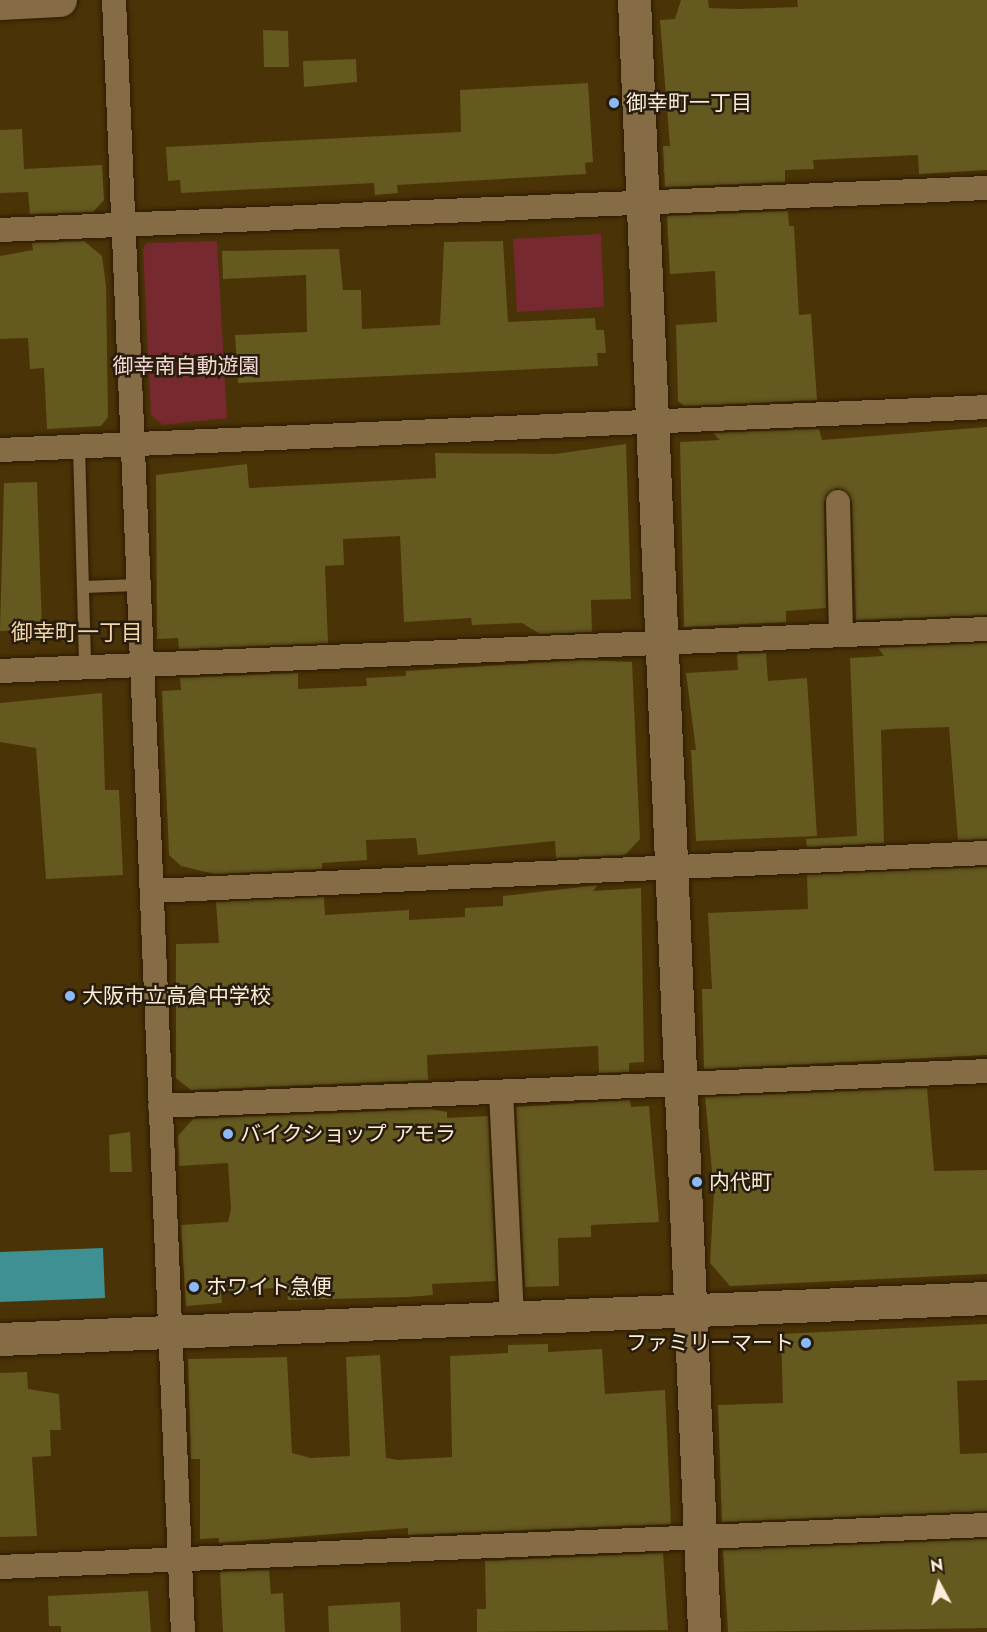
<!DOCTYPE html>
<html>
<head>
<meta charset="utf-8">
<style>
	body { margin:0 }
	#map { position:relative; width:987px; height:1632px; overflow:hidden; background:#4a3307; font-family:Jost,"Noto Sans JP",sans-serif }
	div>[style] { position:absolute }
	.green>* { inset:0; background:#772930 }
	.water>* { inset:0; background:#3f9092 }
	.building>* { inset:0; background:#64591f }
	.roads { filter:drop-shadow(0 0 2px #2c1b00) drop-shadow(0 0 2px #2c1b00) }
	.lane>* { height:12px; margin:-6px; padding:0 6px; transform-origin:6px; border-radius:6px; background:#866c44 }
	.street>* { height:24px; margin:-12px; padding:0 12px; transform-origin:12px; border-radius:12px; background:#866c44 }
	.secondary>* { height:33px; margin:-16.5px; padding:0 16.5px; transform-origin:16.5px; border-radius:16.5px; background:#866c44 }
	.dots>* { width:16px; height:16px; translate:-50% -50%; box-sizing:border-box; border:3px solid #281d0c; border-radius:50% }
	span { translate:-50% -50%; white-space:nowrap; text-align:center; line-height:1.15; -webkit-text-stroke:5px #281d0c; paint-order:stroke }
	.poi-label { font-size:21px; color:#fceed8 }
	.left { translate:0 -50%; text-align:left }
	.right { translate:-100% -50%; text-align:right }
	.park-label { font-size:21px; color:#f4d8d7 }
	.neighbourhood-label { font-size:22px; color:#f2d5aa }
	.north { position:absolute; left:909px; top:1554px; width:60px; height:60px; -webkit-text-stroke:4px #281d0c; paint-order:stroke; rotate:353deg; font-size:16px; font-weight:700; line-height:24px; text-align:center; color:#fceed8 }
	.north::after { content:''; display:block; margin:auto; width:21px; height:27px; background:#fceed8; clip-path:polygon(50% 0,100% 100%,50% 72%,0 100%) }
</style>
</head>
<body>
<div id="map">
	<div class="green">
		<i style="clip-path:polygon(601px 234px,604px 307px,517px 312px,513px 239px)"></i>
		<i style="clip-path:polygon(217px 241px,227px 418px,163px 425px,151px 415px,143px 249px,147px 243px)"></i>
	</div>
	<div class="water">
		<i style="clip-path:polygon(103px 1248px,105px 1298px,0 1302px,0 1252px)"></i>
	</div>
	<div class="building">
		<i style="clip-path:polygon(681px 0,708px 0,709px 8px,738px 9px,798px 7px,797px 0,987px 0,987px 170px,919px 174px,918px 155px,813px 160px,814px 169px,785px 170px,785px 182px,665px 187px,663px 146px,670px 146px,660px 20px,675px 19px)"></i>
		<i style="clip-path:polygon(263px 30px,288px 31px,289px 67px,264px 67px)"></i>
		<i style="clip-path:polygon(356px 59px,357px 82px,304px 87px,303px 61px)"></i>
		<i style="clip-path:polygon(588px 83px,593px 162px,585px 163px,586px 174px,397px 185px,398px 193px,375px 195px,374px 183px,181px 193px,180px 180px,168px 181px,166px 147px,461px 132px,460px 90px)"></i>
		<i style="clip-path:polygon(22px 129px,24px 169px,102px 165px,104px 200px,93px 212px,30px 214px,28px 192px,0 193px,0 130px)"></i>
		<i style="clip-path:polygon(788px 211px,789px 226px,794px 226px,799px 315px,811px 314px,817px 400px,684px 406px,678px 401px,676px 325px,717px 322px,715px 271px,670px 274px,667px 216px)"></i>
		<i style="clip-path:polygon(84px 241px,102px 256px,106px 286px,108px 417px,101px 426px,47px 429px,44px 368px,30px 369px,28px 338px,0 339px,0 256px,33px 250px,32px 243px)"></i>
		<i style="clip-path:polygon(503px 241px,508px 322px,595px 318px,596px 330px,604px 330px,606px 353px,597px 353px,598px 366px,238px 383px,235px 335px,307px 332px,306px 275px,223px 279px,222px 251px,339px 249px,343px 290px,361px 290px,362px 329px,440px 325px,444px 242px)"></i>
		<i style="clip-path:polygon(987px 427px,987px 615px,856px 620px,852px 502px,837px 488px,824px 502px,826px 608px,786px 611px,786px 622px,684px 627px,680px 442px,720px 440px,713px 433px,819px 429px,822px 440px)"></i>
		<i style="clip-path:polygon(626px 444px,631px 599px,591px 600px,592px 632px,540px 634px,522px 623px,472px 625px,471px 618px,404px 622px,400px 536px,343px 539px,344px 565px,325px 566px,328px 643px,179px 649px,178px 638px,157px 639px,156px 475px,247px 464px,249px 488px,436px 478px,435px 453px,555px 454px)"></i>
		<i style="clip-path:polygon(37px 482px,42px 629px,0 631px,4px 483px)"></i>
		<i style="clip-path:polygon(987px 643px,987px 839px,958px 840px,949px 727px,891px 729px,881px 730px,884px 843px,807px 847px,806px 839px,857px 836px,850px 658px,884px 656px,878px 648px)"></i>
		<i style="clip-path:polygon(766px 653px,768px 681px,807px 678px,817px 836px,696px 841px,691px 750px,696px 750px,686px 673px,738px 670px,737px 654px)"></i>
		<i style="clip-path:polygon(583px 660px,632px 662px,640px 839px,625px 855px,556px 858px,555px 841px,418px 855px,416px 838px,366px 840px,367px 860px,322px 863px,322px 869px,215px 874px,181px 866px,169px 855px,162px 691px,181px 690px,180px 678px,298px 673px,298px 689px,367px 686px,366px 678px,406px 676px,406px 671px)"></i>
		<i style="clip-path:polygon(102px 693px,105px 790px,119px 790px,123px 875px,46px 879px,36px 748px,0 742px,0 703px)"></i>
		<i style="clip-path:polygon(987px 867px,987px 1055px,704px 1069px,702px 989px,712px 989px,708px 913px,808px 909px,807px 875px)"></i>
		<i style="clip-path:polygon(598px 885px,593px 891px,641px 888px,644px 1062px,629px 1063px,629px 1072px,599px 1073px,598px 1046px,427px 1055px,428px 1080px,191px 1090px,176px 1078px,176px 944px,219px 943px,216px 902px,324px 897px,325px 915px,409px 910px,409px 920px,465px 917px,465px 908px,503px 906px,503px 896px)"></i>
		<i style="clip-path:polygon(927px 1088px,934px 1171px,987px 1170px,987px 1274px,730px 1286px,710px 1263px,714px 1192px,705px 1097px)"></i>
		<i style="clip-path:polygon(630px 1100px,631px 1107px,649px 1106px,659px 1222px,591px 1225px,591px 1237px,558px 1238px,559px 1286px,525px 1287px,516px 1107px)"></i>
		<i style="clip-path:polygon(430px 1109px,447px 1112px,447px 1118px,488px 1116px,496px 1281px,432px 1284px,433px 1295px,408px 1297px,288px 1300px,287px 1287px,221px 1292px,222px 1303px,186px 1306px,181px 1225px,228px 1222px,231px 1209px,228px 1163px,179px 1166px,178px 1136px,193px 1119px)"></i>
		<i style="clip-path:polygon(130px 1132px,132px 1172px,110px 1172px,109px 1135px)"></i>
		<i style="clip-path:polygon(987px 1324px,987px 1380px,957px 1381px,960px 1454px,987px 1453px,987px 1511px,722px 1522px,718px 1405px,783px 1403px,781px 1334px)"></i>
		<i style="clip-path:polygon(548px 1344px,548px 1352px,602px 1349px,605px 1394px,665px 1390px,671px 1524px,408px 1535px,408px 1528px,219px 1543px,219px 1538px,200px 1539px,200px 1459px,191px 1459px,188px 1359px,287px 1357px,292px 1453px,311px 1458px,350px 1456px,346px 1357px,380px 1355px,386px 1458px,398px 1460px,452px 1457px,450px 1356px,508px 1353px,508px 1345px)"></i>
		<i style="clip-path:polygon(27px 1372px,28px 1389px,59px 1394px,61px 1430px,50px 1430px,51px 1456px,32px 1457px,37px 1536px,0 1537px,0 1373px)"></i>
		<i style="clip-path:polygon(987px 1539px,987px 1628px,728px 1632px,723px 1550px)"></i>
		<i style="clip-path:polygon(663px 1553px,668px 1630px,477px 1632px,477px 1609px,486px 1609px,485px 1561px)"></i>
		<i style="clip-path:polygon(269px 1570px,271px 1594px,283px 1593px,285px 1632px,223px 1632px,220px 1572px)"></i>
		<i style="clip-path:polygon(148px 1591px,151px 1632px,61px 1632px,61px 1626px,49px 1626px,48px 1596px)"></i>
		<i style="clip-path:polygon(400px 1602px,401px 1632px,329px 1632px,328px 1606px)"></i>
	</div>
	<div class="roads">
		<div class="lane">
			<i style="left:79px;top:447px;width:220px;rotate:88.4deg"></i>
			<i style="left:83px;top:587px;width:55px;rotate:-2.1deg"></i>
		</div>
		<div class="street">
			<i style="left:114px;top:0;width:1633px;rotate:87.58deg"></i>
			<i style="left:0;top:230px;width:988px;rotate:-2.44deg"></i>
			<i style="left:0;top:450px;width:988px;rotate:-2.49deg"></i>
			<i style="left:838px;top:502px;width:133px;rotate:88.7deg"></i>
			<i style="left:0;top:671px;width:988px;rotate:-2.44deg"></i>
			<i style="left:152px;top:891px;width:836px;rotate:-2.61deg"></i>
			<i style="left:501px;top:1092px;width:226px;rotate:87.2deg"></i>
			<i style="left:160px;top:1106px;width:828px;rotate:-2.42deg"></i>
			<i style="left:0;top:1567px;width:988px;rotate:-2.44deg"></i>
		</div>
		<div class="secondary">
			<i style="left:634px;top:0;width:1634px;rotate:87.54deg"></i>
			<i style="left:0;top:3px;width:60px;rotate:-2.9deg"></i>
			<i style="left:0;top:1339px;width:988px;rotate:-2.38deg"></i>
		</div>
	</div>
	<div class="dots">
		<i style="left:614px;top:103px;background:#8cb9fc"></i>
		<i style="left:70px;top:996px;background:#8cb9fc"></i>
		<i style="left:228px;top:1134px;background:#8cb9fc"></i>
		<i style="left:697px;top:1182px;background:#8cb9fc"></i>
		<i style="left:194px;top:1287px;background:#8cb9fc"></i>
		<i style="left:806px;top:1343px;background:#8cb9fc"></i>
	</div>
	<div class="poi-label">
		<span class="left" style="left:626px;top:103px">御幸町一丁目</span>
		<span class="left" style="left:82px;top:996px">大阪市立高倉中学校</span>
		<span class="left" style="left:240px;top:1134px">バイクショップ アモラ</span>
		<span class="left" style="left:709px;top:1182px">内代町</span>
		<span class="left" style="left:206px;top:1287px">ホワイト急便</span>
		<span class="right" style="left:794px;top:1343px">ファミリーマート</span>
	</div>
	<div class="park-label">
		<span style="left:186px;top:366px">御幸南自動遊園</span>
	</div>
	<div class="neighbourhood-label">
		<span style="left:77px;top:633px">御幸町一丁目</span>
	</div>
	<div class="north">N</div>
</div>
</body>
</html>
